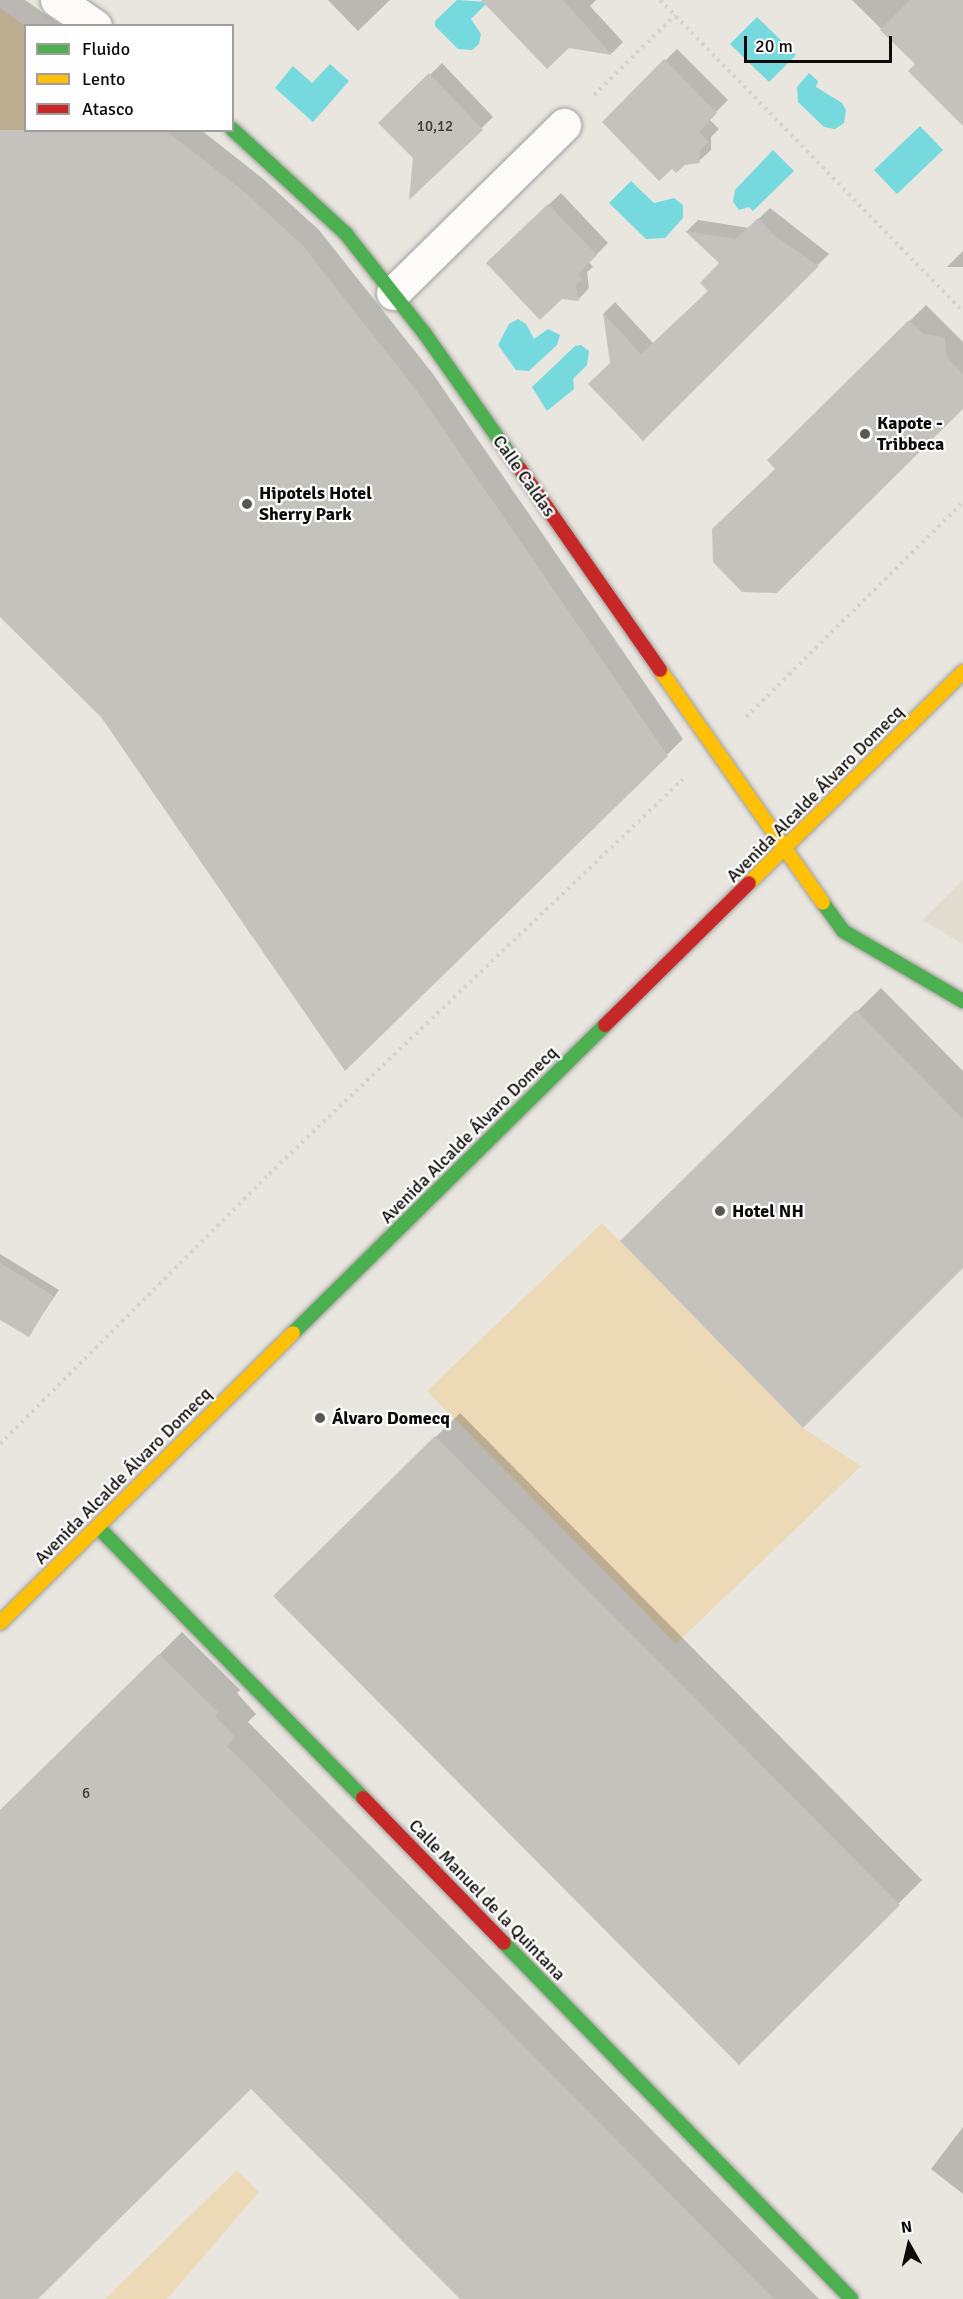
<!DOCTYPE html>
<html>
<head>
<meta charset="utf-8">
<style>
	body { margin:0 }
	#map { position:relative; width:963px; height:2299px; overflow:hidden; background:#e9e6e0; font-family:Signika,sans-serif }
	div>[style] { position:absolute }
	.built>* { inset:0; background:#e2dbcf }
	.green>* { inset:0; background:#ecd9b6 }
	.water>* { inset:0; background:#76d9dd }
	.shadow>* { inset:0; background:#0003 }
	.building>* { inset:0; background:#c5c2be }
	.path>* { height:4px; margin-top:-2px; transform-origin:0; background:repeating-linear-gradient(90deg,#d4d3d2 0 3px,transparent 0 7.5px) }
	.roads { filter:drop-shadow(0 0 2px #a09d98) drop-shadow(0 0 2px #a09d98) }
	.street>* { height:33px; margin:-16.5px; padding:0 16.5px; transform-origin:16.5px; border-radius:16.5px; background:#fcfbfa }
	.fast>* { height:14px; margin:-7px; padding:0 7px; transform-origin:7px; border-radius:7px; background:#4caf50 }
	.slow>* { height:14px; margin:-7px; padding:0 7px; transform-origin:7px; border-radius:7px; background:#ffc107 }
	.jam>* { height:14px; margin:-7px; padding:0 7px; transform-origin:7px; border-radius:7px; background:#c62828 }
	.dots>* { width:16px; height:16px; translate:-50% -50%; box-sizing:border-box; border:3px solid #fff; border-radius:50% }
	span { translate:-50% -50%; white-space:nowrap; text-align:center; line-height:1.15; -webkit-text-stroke:4.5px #fff; paint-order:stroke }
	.number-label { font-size:15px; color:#3c3a36 }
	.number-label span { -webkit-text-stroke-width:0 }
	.poi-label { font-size:18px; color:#0e0c08; font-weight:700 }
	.left { translate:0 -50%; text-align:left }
	.street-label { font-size:18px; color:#0e0c08 }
	.legend { position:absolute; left:24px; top:24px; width:210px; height:108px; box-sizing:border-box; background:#fff; border:2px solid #9f9e9c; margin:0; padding:8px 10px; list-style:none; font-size:18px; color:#0e0c08 }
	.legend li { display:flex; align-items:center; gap:12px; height:30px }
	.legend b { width:30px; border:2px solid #9f9e9c }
	.north { position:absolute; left:879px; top:2215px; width:60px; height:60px; -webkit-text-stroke:4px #fff; paint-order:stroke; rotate:352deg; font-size:16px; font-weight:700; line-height:24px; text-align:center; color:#0e0c08 }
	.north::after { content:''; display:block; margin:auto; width:21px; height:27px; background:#0e0c08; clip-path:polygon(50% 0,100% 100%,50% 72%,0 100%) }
	.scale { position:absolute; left:744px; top:36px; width:148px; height:27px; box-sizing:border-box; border:3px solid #0e0c08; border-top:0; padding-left:8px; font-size:18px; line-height:21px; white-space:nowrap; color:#0e0c08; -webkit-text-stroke:4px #fff; paint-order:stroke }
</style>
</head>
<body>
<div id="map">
	<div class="built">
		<i style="clip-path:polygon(963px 880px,963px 944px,922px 920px)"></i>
	</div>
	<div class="green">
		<i style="clip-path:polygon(0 8px,25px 26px,26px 130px,0 221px)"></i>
		<i style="clip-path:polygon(602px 1223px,803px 1428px,861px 1466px,676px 1644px,427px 1391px)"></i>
		<i style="clip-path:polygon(237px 2170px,259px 2192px,167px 2299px,105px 2299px)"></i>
	</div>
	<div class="water">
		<i style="clip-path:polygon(457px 0,488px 2px,471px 19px,481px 34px,479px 44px,472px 50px,458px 49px,435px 26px,435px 21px)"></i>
		<i style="clip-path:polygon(757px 17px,796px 55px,769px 82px,730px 44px)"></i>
		<i style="clip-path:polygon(330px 64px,349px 81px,313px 122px,275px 88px,293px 66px,312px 83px)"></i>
		<i style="clip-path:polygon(809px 73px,818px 81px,816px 87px,842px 103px,846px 110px,844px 123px,835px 129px,824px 127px,798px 102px,797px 87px)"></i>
		<i style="clip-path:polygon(920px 126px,943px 150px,897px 194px,874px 170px)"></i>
		<i style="clip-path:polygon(773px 150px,794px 171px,753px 211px,749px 207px,739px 210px,733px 202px,735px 190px)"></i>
		<i style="clip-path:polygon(631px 181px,654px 203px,674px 198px,683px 205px,683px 218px,665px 238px,646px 239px,609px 203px)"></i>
		<i style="clip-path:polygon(518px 319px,526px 324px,534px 339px,548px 329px,560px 335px,557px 345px,529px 371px,516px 370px,498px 345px,509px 324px)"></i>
		<i style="clip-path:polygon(581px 345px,589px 351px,587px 365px,573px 379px,574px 389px,547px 411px,532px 387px,575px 346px)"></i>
	</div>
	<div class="shadow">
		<i style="clip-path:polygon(0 0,25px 0,62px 26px,26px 26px,26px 130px,201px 130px,262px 178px,319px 230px,433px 374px,683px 739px,346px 1069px,103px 717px,0 615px)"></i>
		<i style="clip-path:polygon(328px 0,390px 0,358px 31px)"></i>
		<i style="clip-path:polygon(506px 0,596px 0,590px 6px,623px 42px,612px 53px,568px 46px)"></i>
		<i style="clip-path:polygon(852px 0,963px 0,963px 110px,917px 64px)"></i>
		<i style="clip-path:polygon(677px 49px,728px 100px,709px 119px,719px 129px,711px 137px,711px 150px,699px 161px,604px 122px)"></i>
		<i style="clip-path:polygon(442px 63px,493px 117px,411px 196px,415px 157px,381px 123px)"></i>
		<i style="clip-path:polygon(561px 193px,608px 243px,589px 262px,593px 267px,587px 272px,589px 288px,578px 300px,488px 263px)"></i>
		<i style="clip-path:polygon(770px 208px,829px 254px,643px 439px,611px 363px,604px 313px,615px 302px,654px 344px,710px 290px,721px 263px,687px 231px,698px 220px,749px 228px)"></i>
		<i style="clip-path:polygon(963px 251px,963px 267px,947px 267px)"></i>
		<i style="clip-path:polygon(926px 305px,963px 342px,963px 407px,770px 460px)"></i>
		<i style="clip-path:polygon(881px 988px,963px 1071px,963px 1266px,645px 1218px)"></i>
		<i style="clip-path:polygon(0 1254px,59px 1290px,28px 1335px,0 1318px)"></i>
		<i style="clip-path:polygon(460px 1413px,922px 1880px,739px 2063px,275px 1596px)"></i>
		<i style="clip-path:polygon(182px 1632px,240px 1690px,237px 1693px,256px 1714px,248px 1722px,819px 2299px,462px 2299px,251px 2086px,35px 2299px,0 2299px,0 1814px)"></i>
		<i style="clip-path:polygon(963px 2127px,963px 2194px,931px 2169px)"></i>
	</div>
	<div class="building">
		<i style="clip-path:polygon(481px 0,563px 0,612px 55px,569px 48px,547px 69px)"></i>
		<i style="clip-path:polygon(910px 0,963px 0,963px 126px,908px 71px,915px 64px,880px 30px)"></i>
		<i style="clip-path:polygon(664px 59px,717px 113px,699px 132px,709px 142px,700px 150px,700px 163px,685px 165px,676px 173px,672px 169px,659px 181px,602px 122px)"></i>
		<i style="clip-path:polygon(429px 73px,483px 130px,409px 200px,413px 158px,378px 123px)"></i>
		<i style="clip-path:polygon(0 130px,165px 130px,246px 193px,303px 246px,417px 391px,668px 756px,345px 1071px,101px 717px,0 617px)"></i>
		<i style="clip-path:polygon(548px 204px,597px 255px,578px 274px,582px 279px,576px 285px,579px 301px,562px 299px,540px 320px,486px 263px)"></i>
		<i style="clip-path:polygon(758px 218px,775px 236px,819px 266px,643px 441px,588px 384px,610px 363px,603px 313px,641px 354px,708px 291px,700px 283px,719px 263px,685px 231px,736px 239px)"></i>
		<i style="clip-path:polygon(909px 320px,924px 334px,945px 337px,947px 358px,963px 374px,963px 409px,777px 593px,742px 592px,713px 562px,712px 529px,775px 469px,767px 460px)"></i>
		<i style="clip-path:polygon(856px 1010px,963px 1119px,963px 1268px,803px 1428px,620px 1241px)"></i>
		<i style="clip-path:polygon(0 1263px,54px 1296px,29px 1337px,0 1320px)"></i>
		<i style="clip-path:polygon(435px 1436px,900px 1905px,739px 2065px,273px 1596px)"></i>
		<i style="clip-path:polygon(159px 1654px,219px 1713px,215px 1716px,235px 1737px,227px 1746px,774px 2299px,460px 2299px,251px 2089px,38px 2299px,0 2299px,0 1810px)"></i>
	</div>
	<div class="path">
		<i style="left:660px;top:0;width:435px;rotate:45.8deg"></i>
		<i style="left:594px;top:95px;width:114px;rotate:-44.6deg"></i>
		<i style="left:746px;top:717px;width:305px;rotate:-44.7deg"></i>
		<i style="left:0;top:1444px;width:381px;rotate:-45.1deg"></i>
		<i style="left:269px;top:1174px;width:572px;rotate:-43.65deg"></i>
	</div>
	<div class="roads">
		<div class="street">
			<i style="left:57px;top:0;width:46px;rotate:34.4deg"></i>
			<i style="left:393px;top:293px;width:240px;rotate:-44.5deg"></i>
		</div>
		<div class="fast">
			<i style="left:232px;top:129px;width:155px;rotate:42.6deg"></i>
			<i style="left:346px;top:234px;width:127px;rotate:51.7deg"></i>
			<i style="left:425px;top:334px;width:165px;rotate:54.9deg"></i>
			<i style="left:823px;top:903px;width:34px;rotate:54deg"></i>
			<i style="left:843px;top:931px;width:139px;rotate:30.3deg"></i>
			<i style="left:293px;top:1333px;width:438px;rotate:-44.6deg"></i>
			<i style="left:98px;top:1527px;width:379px;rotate:45.6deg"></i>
			<i style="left:504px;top:1943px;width:497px;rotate:45.7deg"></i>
		</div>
		<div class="slow">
			<i style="left:660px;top:670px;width:284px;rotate:55deg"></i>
			<i style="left:749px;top:883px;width:301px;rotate:-44.6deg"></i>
			<i style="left:0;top:1623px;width:412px;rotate:-44.7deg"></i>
		</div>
		<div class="jam">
			<i style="left:520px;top:469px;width:245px;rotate:55.1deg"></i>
			<i style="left:605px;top:1025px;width:202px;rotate:-44.6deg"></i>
			<i style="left:363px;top:1798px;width:202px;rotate:45.8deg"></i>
		</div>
	</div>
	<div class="dots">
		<i style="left:865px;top:434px;background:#5b5854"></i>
		<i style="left:247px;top:504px;background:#5b5854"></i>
		<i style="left:720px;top:1211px;background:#5b5854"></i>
		<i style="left:320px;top:1418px;background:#5b5854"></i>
	</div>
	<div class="number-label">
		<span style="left:435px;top:127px">10,12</span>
		<span style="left:86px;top:1794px">6</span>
	</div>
	<div class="poi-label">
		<span class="left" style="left:877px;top:434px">Kapote -<br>Tribbeca</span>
		<span class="left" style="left:259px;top:504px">Hipotels Hotel<br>Sherry Park</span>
		<span class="left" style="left:732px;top:1211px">Hotel NH</span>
		<span class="left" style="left:332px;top:1418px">Álvaro Domecq</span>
	</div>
	<div class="street-label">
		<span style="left:524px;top:476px;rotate:55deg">Calle Caldas</span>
		<span style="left:815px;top:794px;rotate:-45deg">Avenida Alcalde Álvaro Domecq</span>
		<span style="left:469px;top:1135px;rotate:-45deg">Avenida Alcalde Álvaro Domecq</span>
		<span style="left:123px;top:1476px;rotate:-45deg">Avenida Alcalde Álvaro Domecq</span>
		<span style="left:487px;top:1900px;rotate:46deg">Calle Manuel de la Quintana</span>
	</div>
	<ul class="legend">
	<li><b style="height:8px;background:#4caf50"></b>Fluido</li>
	<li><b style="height:8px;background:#ffc107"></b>Lento</li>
	<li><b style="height:8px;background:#c62828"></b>Atasco</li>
	</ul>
	<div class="north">N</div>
	<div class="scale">20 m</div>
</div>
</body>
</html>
